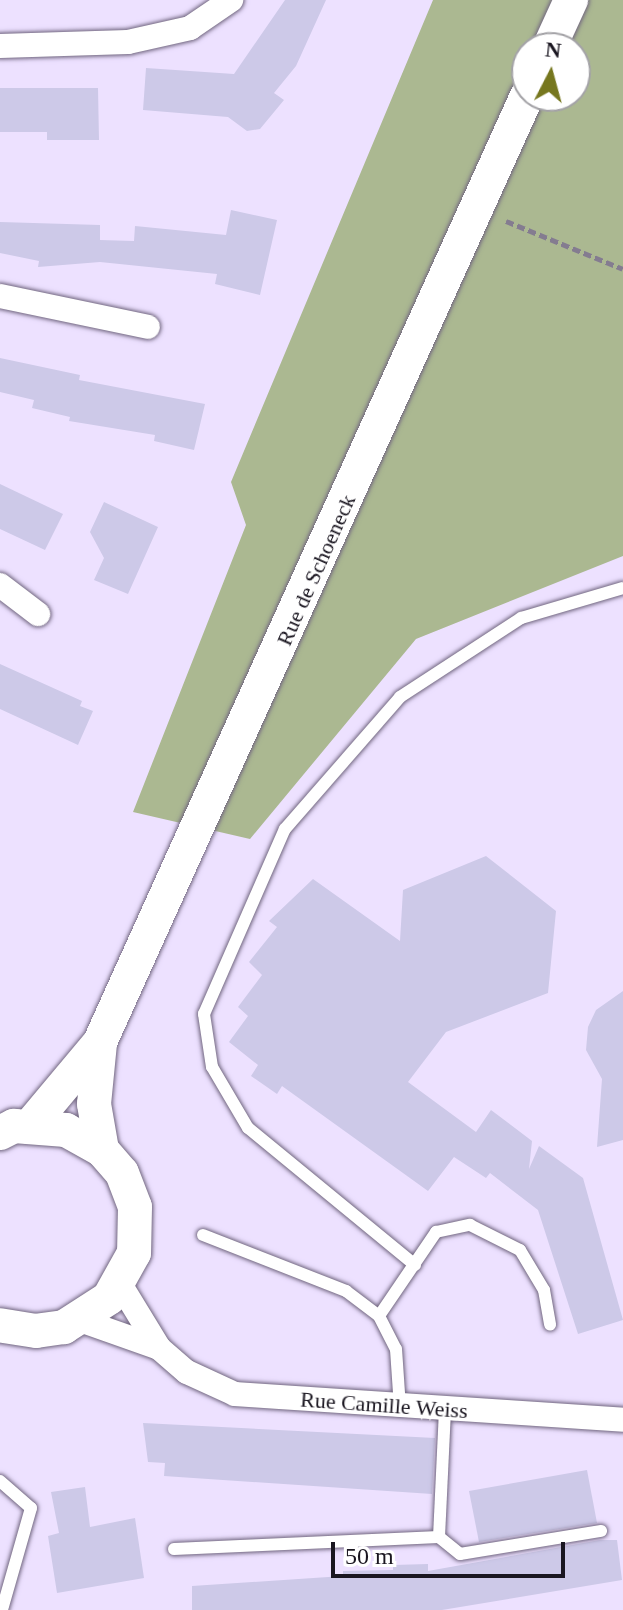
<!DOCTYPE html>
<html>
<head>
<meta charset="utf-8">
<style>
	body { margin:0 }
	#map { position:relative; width:623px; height:1610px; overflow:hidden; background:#ede1ff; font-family:Georgia,serif }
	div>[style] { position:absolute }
	.forest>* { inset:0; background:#abb891 }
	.building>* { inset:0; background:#cdc9e8 }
	.path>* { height:5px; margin-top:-2.5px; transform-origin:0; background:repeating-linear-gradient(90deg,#847c90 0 8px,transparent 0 12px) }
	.roads { filter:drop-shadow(0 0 2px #716680) drop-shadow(0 0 2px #716680) }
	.service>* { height:12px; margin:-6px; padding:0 6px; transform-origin:6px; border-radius:6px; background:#fff }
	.minor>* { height:24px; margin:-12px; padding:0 12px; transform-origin:12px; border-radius:12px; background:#fff }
	.secondary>* { height:34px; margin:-17px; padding:0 17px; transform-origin:17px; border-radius:17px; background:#fff }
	span { translate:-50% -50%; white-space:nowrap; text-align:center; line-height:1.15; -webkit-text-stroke:6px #fff; paint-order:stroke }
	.street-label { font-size:22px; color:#1a1620 }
	.north { position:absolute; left:511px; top:32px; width:80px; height:80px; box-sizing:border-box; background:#fff; border:2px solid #a3a2a6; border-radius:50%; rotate:6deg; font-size:22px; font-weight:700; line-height:32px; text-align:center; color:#1a1620 }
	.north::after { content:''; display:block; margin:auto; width:28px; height:36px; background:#76771e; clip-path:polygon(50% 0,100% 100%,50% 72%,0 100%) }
	.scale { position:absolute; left:331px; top:1542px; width:234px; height:36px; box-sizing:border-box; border:4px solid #1a1620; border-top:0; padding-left:10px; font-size:24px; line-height:28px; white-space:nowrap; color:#1a1620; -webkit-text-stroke:6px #fff; paint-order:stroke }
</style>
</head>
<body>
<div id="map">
	<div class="forest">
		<i style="clip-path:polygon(evenodd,433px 0,623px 0,623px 556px,416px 639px,250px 839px,133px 812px,246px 525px,231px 482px,433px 0,527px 48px,575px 48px,575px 96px,527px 96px,527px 48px)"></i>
	</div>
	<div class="building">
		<i style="clip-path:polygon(285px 0,326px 0,296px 66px,274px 93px,284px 100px,260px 129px,247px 131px,228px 117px,143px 110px,146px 68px,234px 74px)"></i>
		<i style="clip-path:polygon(0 88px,98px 88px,99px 140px,47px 140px,47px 132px,0 132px)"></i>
		<i style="clip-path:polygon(231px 210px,277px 220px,260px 295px,215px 284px,217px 274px,100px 262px,38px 267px,39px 261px,0 253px,0 222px,100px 225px,100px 240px,134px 241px,135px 226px,226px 235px)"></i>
		<i style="clip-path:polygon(0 358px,80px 375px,79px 380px,205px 404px,194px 450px,154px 441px,155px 435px,69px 421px,70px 417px,32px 408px,34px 400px,0 392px)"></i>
		<i style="clip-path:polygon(0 484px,63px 514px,45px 550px,0 529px)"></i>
		<i style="clip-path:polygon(104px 502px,158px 527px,128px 594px,94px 580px,104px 558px,90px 532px)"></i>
		<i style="clip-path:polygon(0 664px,82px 701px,80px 706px,93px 711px,78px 745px,0 709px)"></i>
		<i style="clip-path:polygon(486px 856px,556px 911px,548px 993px,446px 1032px,408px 1082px,476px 1132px,491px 1110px,532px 1141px,529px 1169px,539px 1146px,583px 1178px,623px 1320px,578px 1334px,538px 1210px,490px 1173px,486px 1178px,454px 1157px,428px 1191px,282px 1086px,277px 1094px,251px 1076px,258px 1065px,229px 1042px,248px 1016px,238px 1007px,262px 975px,249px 962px,277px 927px,269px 921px,313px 879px,400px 941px,403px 890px)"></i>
		<i style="clip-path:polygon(623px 991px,623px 1140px,597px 1147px,602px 1079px,586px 1050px,588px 1027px,596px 1010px)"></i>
		<i style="clip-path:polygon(143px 1423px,435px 1438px,432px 1494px,164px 1476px,165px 1463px,148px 1462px)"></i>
		<i style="clip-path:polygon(587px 1470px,597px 1523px,479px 1542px,469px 1491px)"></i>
		<i style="clip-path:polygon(85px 1487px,90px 1527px,135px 1518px,144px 1578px,57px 1593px,48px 1536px,59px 1533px,51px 1492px)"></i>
		<i style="clip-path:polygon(600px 1540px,617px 1540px,622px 1580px,442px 1610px,192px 1610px,192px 1586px,343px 1576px,343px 1571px,393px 1570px,393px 1565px,428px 1564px,428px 1571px)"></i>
	</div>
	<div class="path">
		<i style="left:506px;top:221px;width:126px;rotate:22.3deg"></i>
	</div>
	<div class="roads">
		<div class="service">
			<i style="left:203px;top:1235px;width:154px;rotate:21.4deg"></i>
			<i style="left:346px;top:1291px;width:41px;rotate:37.1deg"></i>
			<i style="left:379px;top:1316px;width:37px;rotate:63deg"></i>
			<i style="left:396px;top:1349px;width:59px;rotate:86.1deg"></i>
			<i style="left:415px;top:1265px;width:216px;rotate:-140.6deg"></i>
			<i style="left:248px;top:1128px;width:71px;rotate:-120.5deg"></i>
			<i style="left:212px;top:1067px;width:54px;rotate:-98.6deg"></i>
			<i style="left:204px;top:1014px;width:202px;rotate:-66.4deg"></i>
			<i style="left:285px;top:829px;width:175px;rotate:-48.9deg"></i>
			<i style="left:400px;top:697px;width:145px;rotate:-33.1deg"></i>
			<i style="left:521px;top:618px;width:106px;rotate:-16.4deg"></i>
			<i style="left:379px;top:1316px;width:102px;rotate:-55.8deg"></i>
			<i style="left:436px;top:1232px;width:35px;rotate:-12deg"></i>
			<i style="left:470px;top:1225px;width:56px;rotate:26.6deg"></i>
			<i style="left:520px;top:1250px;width:47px;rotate:59deg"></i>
			<i style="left:544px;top:1290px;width:35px;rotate:80deg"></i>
			<i style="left:0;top:1481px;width:41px;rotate:41.1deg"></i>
			<i style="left:31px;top:1508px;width:106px;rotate:105.9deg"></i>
			<i style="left:439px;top:1537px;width:27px;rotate:39deg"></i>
			<i style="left:460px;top:1554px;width:143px;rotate:-9.3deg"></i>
			<i style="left:174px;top:1549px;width:265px;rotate:-2.6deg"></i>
			<i style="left:439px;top:1537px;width:127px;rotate:-87.3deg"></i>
		</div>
		<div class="minor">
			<i style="left:0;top:46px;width:128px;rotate:-1.8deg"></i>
			<i style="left:128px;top:42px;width:64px;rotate:-12.7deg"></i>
			<i style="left:190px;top:28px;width:50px;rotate:-34.3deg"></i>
			<i style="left:0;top:296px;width:151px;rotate:11.8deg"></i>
			<i style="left:0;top:585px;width:48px;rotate:37.3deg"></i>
			<i style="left:120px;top:1284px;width:75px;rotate:58.6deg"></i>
			<i style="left:159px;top:1348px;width:37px;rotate:41deg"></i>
			<i style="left:187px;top:1372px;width:53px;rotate:24.6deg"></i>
			<i style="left:235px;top:1394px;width:389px;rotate:3.8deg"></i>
			<i style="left:77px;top:1319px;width:87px;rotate:19.5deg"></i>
		</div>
		<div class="secondary">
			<i style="left:549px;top:48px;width:53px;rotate:-65.4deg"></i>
			<i style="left:100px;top:1043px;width:61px;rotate:95.6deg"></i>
			<i style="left:94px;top:1104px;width:47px;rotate:80.1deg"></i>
			<i style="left:29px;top:1127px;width:111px;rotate:-50.1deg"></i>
			<i style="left:100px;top:1042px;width:1038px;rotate:-65.71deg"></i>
			<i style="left:0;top:1133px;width:16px;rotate:-27deg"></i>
			<i style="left:14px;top:1126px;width:52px;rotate:4.4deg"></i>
			<i style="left:66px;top:1130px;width:41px;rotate:29.1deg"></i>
			<i style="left:102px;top:1150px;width:30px;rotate:49deg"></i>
			<i style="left:122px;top:1173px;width:36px;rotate:69deg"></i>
			<i style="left:135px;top:1207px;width:46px;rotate:91.2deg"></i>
			<i style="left:134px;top:1253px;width:51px;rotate:119.1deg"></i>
			<i style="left:109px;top:1298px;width:54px;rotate:147.2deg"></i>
			<i style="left:64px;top:1327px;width:28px;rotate:172deg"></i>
			<i style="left:36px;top:1331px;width:36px;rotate:-171deg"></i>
		</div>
	</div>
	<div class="street-label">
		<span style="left:316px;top:570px;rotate:-66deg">Rue de Schoeneck</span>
		<span style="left:384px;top:1405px;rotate:4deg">Rue Camille Weiss</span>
	</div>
	<div class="north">N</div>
	<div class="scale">50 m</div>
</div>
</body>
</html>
